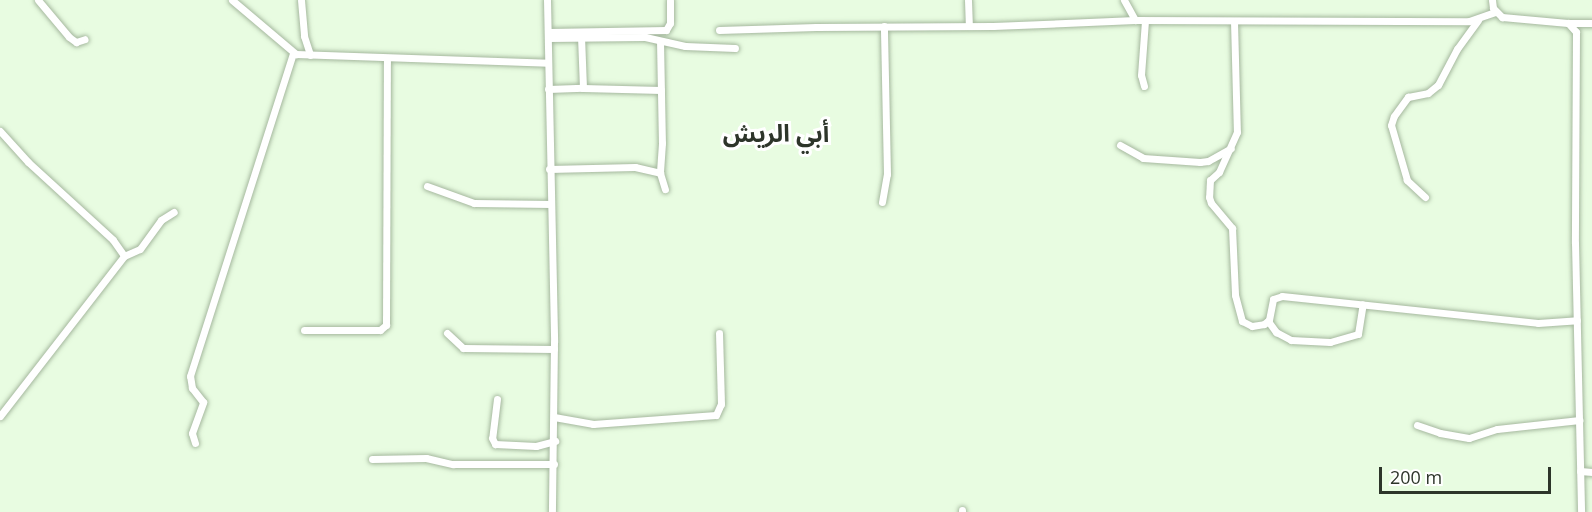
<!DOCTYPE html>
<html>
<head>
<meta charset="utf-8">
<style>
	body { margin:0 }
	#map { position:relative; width:1592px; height:512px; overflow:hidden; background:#e8fce1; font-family:"Open Sans","Noto Sans Arabic",sans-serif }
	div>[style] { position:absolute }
	.roads { filter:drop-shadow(0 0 2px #a5b89e) drop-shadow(0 0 2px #a5b89e) }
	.street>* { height:7px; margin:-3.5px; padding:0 3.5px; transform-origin:3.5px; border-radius:3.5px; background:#fff }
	span { translate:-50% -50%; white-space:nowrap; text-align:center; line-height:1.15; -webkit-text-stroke:6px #fff; paint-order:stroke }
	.district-label { font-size:24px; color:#2d352a; font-weight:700 }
	.scale { position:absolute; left:1379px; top:467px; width:172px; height:27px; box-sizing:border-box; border:3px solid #2d352a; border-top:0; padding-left:8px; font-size:18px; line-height:21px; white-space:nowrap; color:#2d352a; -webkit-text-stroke:4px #fff; paint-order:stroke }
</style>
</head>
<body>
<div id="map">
	<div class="roads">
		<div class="street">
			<i style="left:38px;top:0;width:48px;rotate:50deg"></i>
			<i style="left:69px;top:37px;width:9px;rotate:36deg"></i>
			<i style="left:76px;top:42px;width:9px;rotate:-18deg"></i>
			<i style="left:232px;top:0;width:84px;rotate:40.2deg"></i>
			<i style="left:296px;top:54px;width:252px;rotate:2deg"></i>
			<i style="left:301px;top:0;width:36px;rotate:85deg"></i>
			<i style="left:304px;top:36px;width:20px;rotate:72deg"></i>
			<i style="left:547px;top:0;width:342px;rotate:88.8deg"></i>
			<i style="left:554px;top:342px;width:170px;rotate:90.7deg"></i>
			<i style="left:968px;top:0;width:25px;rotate:88deg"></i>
			<i style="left:1124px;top:0;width:23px;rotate:61deg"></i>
			<i style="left:1492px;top:0;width:8px;rotate:83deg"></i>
			<i style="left:1493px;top:8px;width:13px;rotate:45deg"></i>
			<i style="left:1502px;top:17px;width:66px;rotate:5.2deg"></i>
			<i style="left:1568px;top:23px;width:12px;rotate:48deg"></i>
			<i style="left:1576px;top:32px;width:211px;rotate:90.3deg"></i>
			<i style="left:1575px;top:243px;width:269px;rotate:88.7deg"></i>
			<i style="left:1234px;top:21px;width:111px;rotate:88.5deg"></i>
			<i style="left:1237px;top:132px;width:44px;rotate:114.2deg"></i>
			<i style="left:1219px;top:172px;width:12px;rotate:138deg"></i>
			<i style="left:1210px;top:180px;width:17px;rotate:93deg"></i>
			<i style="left:1209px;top:197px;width:6px;rotate:72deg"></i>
			<i style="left:1211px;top:203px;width:33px;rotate:50deg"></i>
			<i style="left:1232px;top:228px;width:67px;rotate:87.4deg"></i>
			<i style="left:1235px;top:295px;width:27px;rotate:75deg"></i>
			<i style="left:1242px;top:321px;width:11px;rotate:27deg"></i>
			<i style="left:1252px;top:326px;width:12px;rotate:-9deg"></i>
			<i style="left:1264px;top:324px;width:6px;rotate:-39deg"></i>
			<i style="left:1269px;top:320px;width:21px;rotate:-79deg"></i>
			<i style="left:1273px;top:299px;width:9px;rotate:-18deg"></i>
			<i style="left:1282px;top:296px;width:257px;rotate:6deg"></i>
			<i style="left:1538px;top:323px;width:39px;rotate:-4deg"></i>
			<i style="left:1568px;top:23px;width:24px"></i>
			<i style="left:719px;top:30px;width:97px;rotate:-1.8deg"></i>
			<i style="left:816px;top:27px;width:177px;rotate:-0.3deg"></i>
			<i style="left:993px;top:26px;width:142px;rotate:-2.4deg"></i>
			<i style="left:1135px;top:20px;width:334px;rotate:0.2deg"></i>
			<i style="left:1469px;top:21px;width:28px;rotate:-19deg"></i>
			<i style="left:548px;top:32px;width:118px;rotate:-1deg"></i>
			<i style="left:666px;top:30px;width:8px;rotate:-60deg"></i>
			<i style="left:670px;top:23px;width:23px;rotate:-90deg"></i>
			<i style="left:548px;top:38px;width:97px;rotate:-0.6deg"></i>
			<i style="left:645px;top:37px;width:41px;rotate:12.7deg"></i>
			<i style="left:685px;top:46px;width:50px;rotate:2.3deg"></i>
			<i style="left:660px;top:41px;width:102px;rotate:88.9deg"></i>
			<i style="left:662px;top:143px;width:30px;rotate:94deg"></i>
			<i style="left:1144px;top:86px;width:11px;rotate:-105deg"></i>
			<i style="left:1141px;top:75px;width:54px;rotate:-85.8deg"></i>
			<i style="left:583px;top:88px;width:78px;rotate:1.5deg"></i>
			<i style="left:548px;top:89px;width:35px;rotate:-2deg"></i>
			<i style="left:583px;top:88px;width:51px;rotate:-92.2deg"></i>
			<i style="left:0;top:131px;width:42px;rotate:47.9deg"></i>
			<i style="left:28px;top:162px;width:115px;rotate:42.5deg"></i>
			<i style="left:113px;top:240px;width:19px;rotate:55deg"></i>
			<i style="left:1120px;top:145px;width:26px;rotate:29deg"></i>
			<i style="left:1143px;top:158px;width:57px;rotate:4deg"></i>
			<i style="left:1200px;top:162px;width:8px;rotate:-7deg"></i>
			<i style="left:1208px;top:161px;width:26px;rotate:-29deg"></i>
			<i style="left:549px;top:169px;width:86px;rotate:-1.3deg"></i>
			<i style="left:635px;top:167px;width:26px;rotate:13deg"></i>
			<i style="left:660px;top:173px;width:17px;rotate:73deg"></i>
			<i style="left:427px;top:186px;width:50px;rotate:19.9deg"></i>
			<i style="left:474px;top:203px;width:77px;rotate:0.7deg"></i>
			<i style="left:1425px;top:197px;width:25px;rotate:-137deg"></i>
			<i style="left:1407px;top:180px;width:57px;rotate:-106.2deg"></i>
			<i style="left:1391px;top:125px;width:9px;rotate:-72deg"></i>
			<i style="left:1394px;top:116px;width:24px;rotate:-54deg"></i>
			<i style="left:1408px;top:97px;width:20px;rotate:-11deg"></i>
			<i style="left:1428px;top:93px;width:13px;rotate:-39deg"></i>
			<i style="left:1438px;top:85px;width:41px;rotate:-62.2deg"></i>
			<i style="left:1457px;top:49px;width:36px;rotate:-54deg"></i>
			<i style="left:882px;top:202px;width:28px;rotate:-80deg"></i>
			<i style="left:887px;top:174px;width:148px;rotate:-91.2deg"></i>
			<i style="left:1268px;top:321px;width:14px;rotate:54deg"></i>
			<i style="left:1276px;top:332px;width:17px;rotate:28deg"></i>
			<i style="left:1291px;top:340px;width:39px;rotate:3deg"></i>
			<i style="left:1330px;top:342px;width:29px;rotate:-16deg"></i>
			<i style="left:1358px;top:334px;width:30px;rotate:-81deg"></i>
			<i style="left:304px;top:330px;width:76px"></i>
			<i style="left:380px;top:330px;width:8px;rotate:-40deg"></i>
			<i style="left:386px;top:325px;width:266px;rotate:-89.8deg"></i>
			<i style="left:447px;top:333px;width:22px;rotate:43deg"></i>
			<i style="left:463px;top:348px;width:91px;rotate:0.6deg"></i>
			<i style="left:497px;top:399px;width:39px;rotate:97deg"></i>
			<i style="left:492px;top:438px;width:7px;rotate:63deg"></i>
			<i style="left:495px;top:444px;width:41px;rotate:2.8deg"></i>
			<i style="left:536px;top:446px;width:20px;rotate:-15deg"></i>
			<i style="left:0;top:416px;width:202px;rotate:-52.2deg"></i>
			<i style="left:124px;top:256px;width:17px;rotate:-24deg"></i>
			<i style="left:140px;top:249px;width:36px;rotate:-54deg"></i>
			<i style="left:161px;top:220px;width:15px;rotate:-32deg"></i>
			<i style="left:554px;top:417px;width:40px;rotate:10deg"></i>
			<i style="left:593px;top:424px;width:123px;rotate:-4.2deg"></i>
			<i style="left:716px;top:415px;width:12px;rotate:-66deg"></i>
			<i style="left:721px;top:404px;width:71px;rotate:-91.6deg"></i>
			<i style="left:1417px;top:425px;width:24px;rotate:19deg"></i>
			<i style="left:1440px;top:433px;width:29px;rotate:10deg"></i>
			<i style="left:1469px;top:438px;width:29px;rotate:-18deg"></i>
			<i style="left:1497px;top:429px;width:83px;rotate:-6.2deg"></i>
			<i style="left:195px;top:443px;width:10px;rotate:-107deg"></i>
			<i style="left:192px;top:433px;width:33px;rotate:-70deg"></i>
			<i style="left:203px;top:402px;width:18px;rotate:-128deg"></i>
			<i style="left:192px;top:388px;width:12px;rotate:-99deg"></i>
			<i style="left:190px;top:376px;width:339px;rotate:-72.3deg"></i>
			<i style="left:372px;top:459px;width:54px;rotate:-1.1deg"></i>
			<i style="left:426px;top:458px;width:28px;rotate:13deg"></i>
			<i style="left:453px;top:464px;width:101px"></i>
			<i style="left:1580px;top:471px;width:12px;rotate:5deg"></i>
			<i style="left:962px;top:510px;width:2px;rotate:90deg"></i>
		</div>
	</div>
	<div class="district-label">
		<span style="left:776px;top:133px">أبي الريش</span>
	</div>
	<div class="scale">200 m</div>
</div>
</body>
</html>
